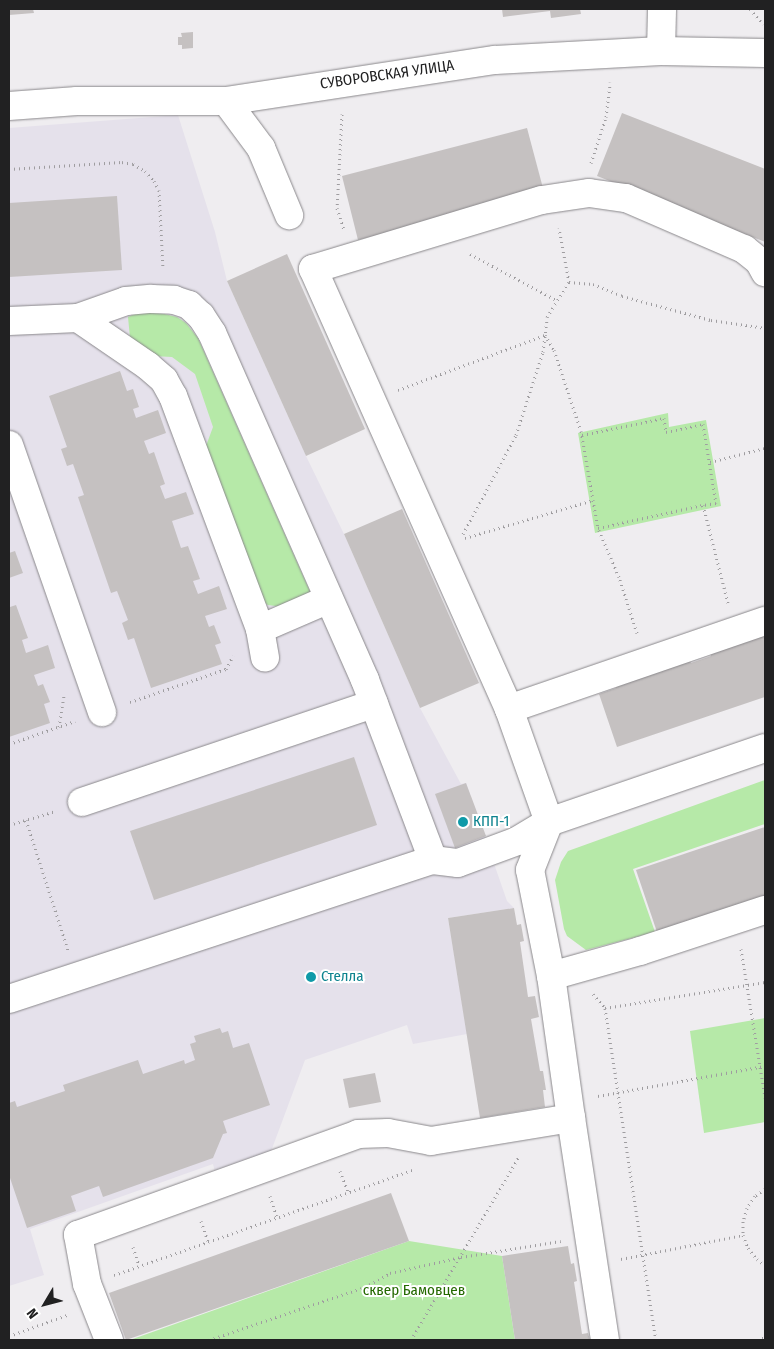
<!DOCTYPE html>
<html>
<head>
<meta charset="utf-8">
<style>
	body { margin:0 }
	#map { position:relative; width:774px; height:1349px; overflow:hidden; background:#efedf0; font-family:"Fira Sans Condensed",sans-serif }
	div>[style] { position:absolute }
	.built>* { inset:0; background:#e5e1eb }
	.green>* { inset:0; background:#b6e9a8 }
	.building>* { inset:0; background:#c5c1c1 }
	.path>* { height:3px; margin-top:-1.5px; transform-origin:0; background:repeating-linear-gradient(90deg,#9f9da0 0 1px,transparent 0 5px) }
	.roads { filter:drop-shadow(0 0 1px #8a888b) drop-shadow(0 0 1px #8a888b) }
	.minor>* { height:28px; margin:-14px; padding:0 14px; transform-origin:14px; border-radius:14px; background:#fff }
	.dots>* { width:14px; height:14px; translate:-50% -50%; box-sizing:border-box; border:2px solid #fff; border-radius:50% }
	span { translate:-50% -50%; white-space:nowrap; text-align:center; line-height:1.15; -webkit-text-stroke:4px #fff; paint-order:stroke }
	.street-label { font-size:15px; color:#212122 }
	.culture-label { font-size:15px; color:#0d838f }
	.left { translate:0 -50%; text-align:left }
	.park-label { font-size:15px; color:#256901 }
	.frame { position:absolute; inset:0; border:10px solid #212122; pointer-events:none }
	.north { position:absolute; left:20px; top:1279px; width:50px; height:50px; -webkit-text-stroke:4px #fff; paint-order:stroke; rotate:233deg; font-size:14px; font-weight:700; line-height:20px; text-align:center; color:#212122 }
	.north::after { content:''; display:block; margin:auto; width:18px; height:22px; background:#212122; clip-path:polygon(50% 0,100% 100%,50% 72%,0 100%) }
</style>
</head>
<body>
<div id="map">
	<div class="built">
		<i style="clip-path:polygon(178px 115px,215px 232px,227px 281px,306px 456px,344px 534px,420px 708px,461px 784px,466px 783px,507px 901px,514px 908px,448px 918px,467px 1034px,413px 1044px,407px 1025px,305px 1060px,270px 1154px,215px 1172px,213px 1164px,30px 1229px,44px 1275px,9px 1286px,9px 128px)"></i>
	</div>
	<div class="green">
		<i style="clip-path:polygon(156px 312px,177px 317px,186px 323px,198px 338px,312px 596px,283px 607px,268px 605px,258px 599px,203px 454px,213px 427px,195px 374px,172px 357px,153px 356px,130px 338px,128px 317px,137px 313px)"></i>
		<i style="clip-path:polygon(668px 413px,669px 427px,706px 420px,721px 506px,595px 533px,578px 433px)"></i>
		<i style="clip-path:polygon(765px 780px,765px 824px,633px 869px,655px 932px,586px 950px,567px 936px,564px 929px,555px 880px,561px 862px,568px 851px)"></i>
		<i style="clip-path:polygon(765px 1018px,765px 1122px,704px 1133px,690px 1031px)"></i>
		<i style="clip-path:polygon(409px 1241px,502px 1256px,515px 1340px,130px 1340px)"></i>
	</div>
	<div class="building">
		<i style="clip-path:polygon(9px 9px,33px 9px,34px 13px,9px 15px)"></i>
		<i style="clip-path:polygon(502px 9px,580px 9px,581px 14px,551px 18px,550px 11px,503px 17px)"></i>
		<i style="clip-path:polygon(193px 32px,193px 48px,182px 49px,182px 45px,178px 45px,178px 37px,182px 37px,181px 33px)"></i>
		<i style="clip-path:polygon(622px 113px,765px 169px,765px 242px,597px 176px)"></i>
		<i style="clip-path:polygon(527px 128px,544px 192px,358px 240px,342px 176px)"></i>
		<i style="clip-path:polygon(117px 196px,122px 270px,9px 277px,9px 203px)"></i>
		<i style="clip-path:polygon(287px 254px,365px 429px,306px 456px,227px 281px)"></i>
		<i style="clip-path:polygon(120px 371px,127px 391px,133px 389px,139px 407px,133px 409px,136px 418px,158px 410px,166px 433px,144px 441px,149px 454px,154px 452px,165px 484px,160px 486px,165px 499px,186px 492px,194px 514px,172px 521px,181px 548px,188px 546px,200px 579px,193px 581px,198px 594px,219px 586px,227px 609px,205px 616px,209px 627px,214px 625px,221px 643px,215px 645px,222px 664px,151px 688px,134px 638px,128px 640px,122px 623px,128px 620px,117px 591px,111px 593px,78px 497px,84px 495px,73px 464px,67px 466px,61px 449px,67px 447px,49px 396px)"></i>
		<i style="clip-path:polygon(402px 509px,479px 683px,420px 708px,344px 534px)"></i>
		<i style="clip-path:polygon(15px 551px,23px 573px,9px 578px,9px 553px)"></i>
		<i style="clip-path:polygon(9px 603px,10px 607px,16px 605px,28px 638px,22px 640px,26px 653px,48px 645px,55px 668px,34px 675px,38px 686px,43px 684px,50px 702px,44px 704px,50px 723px,9px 737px)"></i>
		<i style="clip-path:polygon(765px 631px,765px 697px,617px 747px,599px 694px,616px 688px,614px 682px,689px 658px,691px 663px,711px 656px,709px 650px)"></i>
		<i style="clip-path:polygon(354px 757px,377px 825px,154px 900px,130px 831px)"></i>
		<i style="clip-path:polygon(466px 783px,486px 836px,455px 848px,435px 794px)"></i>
		<i style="clip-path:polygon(765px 827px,765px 899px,658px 935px,636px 870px)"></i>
		<i style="clip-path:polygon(514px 908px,517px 925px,521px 924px,524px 941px,520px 942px,528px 997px,535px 996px,539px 1017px,531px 1019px,540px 1071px,543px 1071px,546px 1090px,543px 1090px,545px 1107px,480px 1118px,448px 918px)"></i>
		<i style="clip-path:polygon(220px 1028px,222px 1033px,228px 1031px,233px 1048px,249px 1043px,270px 1105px,223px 1121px,227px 1133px,223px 1134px,213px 1158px,103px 1197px,99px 1186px,71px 1196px,76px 1211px,27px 1228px,9px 1175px,9px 1103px,15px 1101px,17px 1107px,65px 1091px,63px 1085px,138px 1060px,143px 1074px,184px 1060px,185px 1064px,195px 1060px,190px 1044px,196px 1042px,194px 1036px)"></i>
		<i style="clip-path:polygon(375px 1073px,381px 1102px,349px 1108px,343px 1079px)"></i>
		<i style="clip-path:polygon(391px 1193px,409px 1241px,126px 1340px,109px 1293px)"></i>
		<i style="clip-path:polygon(568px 1246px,571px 1264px,574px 1263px,577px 1281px,574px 1282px,582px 1334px,588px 1333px,590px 1340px,515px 1340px,502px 1256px)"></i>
	</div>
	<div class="path">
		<i style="left:750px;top:9px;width:20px;rotate:49deg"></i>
		<i style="left:342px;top:114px;width:94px;rotate:93deg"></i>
		<i style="left:337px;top:208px;width:22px;rotate:72deg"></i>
		<i style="left:591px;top:163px;width:48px;rotate:-71.9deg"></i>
		<i style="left:606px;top:117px;width:35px;rotate:-83deg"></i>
		<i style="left:9px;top:169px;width:113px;rotate:-3.5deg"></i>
		<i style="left:122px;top:162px;width:11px;rotate:10deg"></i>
		<i style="left:133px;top:164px;width:14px;rotate:30deg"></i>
		<i style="left:145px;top:171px;width:13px;rotate:48deg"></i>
		<i style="left:154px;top:181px;width:10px;rotate:61deg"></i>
		<i style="left:159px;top:190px;width:79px;rotate:87.1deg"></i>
		<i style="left:470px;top:254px;width:98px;rotate:28.1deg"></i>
		<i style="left:569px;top:282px;width:24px;rotate:5deg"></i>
		<i style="left:593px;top:284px;width:31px;rotate:22deg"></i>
		<i style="left:622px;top:296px;width:92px;rotate:15.1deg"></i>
		<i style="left:711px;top:320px;width:55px;rotate:8.4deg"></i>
		<i style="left:398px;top:390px;width:157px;rotate:-20.5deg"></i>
		<i style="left:545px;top:335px;width:17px;rotate:59deg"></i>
		<i style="left:554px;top:350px;width:85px;rotate:71.6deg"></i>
		<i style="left:581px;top:431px;width:70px;rotate:80.1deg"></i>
		<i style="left:582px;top:435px;width:84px;rotate:-11.7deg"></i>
		<i style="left:664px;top:418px;width:14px;rotate:82deg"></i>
		<i style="left:666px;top:432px;width:38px;rotate:-12deg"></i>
		<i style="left:703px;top:424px;width:80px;rotate:80.7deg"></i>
		<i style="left:716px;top:503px;width:13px;rotate:171deg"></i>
		<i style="left:710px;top:462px;width:57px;rotate:-14.3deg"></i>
		<i style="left:463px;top:534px;width:112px;rotate:-61.8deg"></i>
		<i style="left:516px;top:435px;width:87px;rotate:-72deg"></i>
		<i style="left:543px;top:352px;width:35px;rotate:-83deg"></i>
		<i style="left:547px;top:317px;width:41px;rotate:-57.8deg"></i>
		<i style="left:569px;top:282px;width:55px;rotate:-100.5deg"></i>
		<i style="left:465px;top:538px;width:134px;rotate:-16.5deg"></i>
		<i style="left:593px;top:500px;width:28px;rotate:80deg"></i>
		<i style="left:637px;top:633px;width:59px;rotate:-107.8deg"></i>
		<i style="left:619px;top:577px;width:53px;rotate:-113.2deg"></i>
		<i style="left:598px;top:528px;width:107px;rotate:-12.4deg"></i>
		<i style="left:703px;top:505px;width:101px;rotate:75.7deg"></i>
		<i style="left:130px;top:702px;width:102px;rotate:-19deg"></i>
		<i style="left:226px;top:669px;width:15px;rotate:-62deg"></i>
		<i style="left:59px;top:727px;width:31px;rotate:-81deg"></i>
		<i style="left:9px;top:744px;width:70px;rotate:-19.2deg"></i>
		<i style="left:26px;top:820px;width:137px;rotate:72.1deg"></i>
		<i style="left:9px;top:825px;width:49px;rotate:-16.6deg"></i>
		<i style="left:741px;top:949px;width:151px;rotate:80.8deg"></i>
		<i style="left:593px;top:994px;width:18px;rotate:49deg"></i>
		<i style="left:605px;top:1008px;width:336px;rotate:81.3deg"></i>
		<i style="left:605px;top:1008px;width:162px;rotate:-9.2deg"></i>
		<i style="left:598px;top:1096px;width:170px;rotate:-10.2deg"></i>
		<i style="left:340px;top:1171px;width:22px;rotate:69deg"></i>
		<i style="left:765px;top:1189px;width:12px;rotate:145deg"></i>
		<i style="left:755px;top:1196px;width:14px;rotate:124deg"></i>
		<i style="left:747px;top:1208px;width:14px;rotate:107deg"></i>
		<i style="left:743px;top:1221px;width:14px;rotate:90deg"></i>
		<i style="left:743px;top:1235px;width:14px;rotate:69deg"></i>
		<i style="left:748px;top:1248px;width:14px;rotate:51deg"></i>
		<i style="left:757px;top:1259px;width:10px;rotate:37deg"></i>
		<i style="left:270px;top:1196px;width:22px;rotate:72deg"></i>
		<i style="left:201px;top:1221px;width:21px;rotate:71deg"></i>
		<i style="left:133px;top:1247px;width:19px;rotate:72deg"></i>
		<i style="left:621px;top:1259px;width:124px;rotate:-11.1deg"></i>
		<i style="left:114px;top:1275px;width:319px;rotate:-19.4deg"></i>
		<i style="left:9px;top:1336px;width:62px;rotate:-19.9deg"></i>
		<i style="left:209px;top:1340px;width:165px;rotate:-18.8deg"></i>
		<i style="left:365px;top:1287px;width:29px;rotate:-29deg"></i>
		<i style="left:390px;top:1273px;width:73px;rotate:-12.7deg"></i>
		<i style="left:461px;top:1257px;width:101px;rotate:-9.1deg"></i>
		<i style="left:411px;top:1340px;width:212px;rotate:-59.5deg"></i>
		<i style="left:762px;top:1340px;width:2px;rotate:-90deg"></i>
		<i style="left:762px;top:1338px;width:3px;rotate:-18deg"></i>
	</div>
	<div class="roads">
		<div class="minor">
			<i style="left:661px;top:51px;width:42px;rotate:-88.6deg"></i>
			<i style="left:226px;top:101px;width:59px;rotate:53.3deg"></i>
			<i style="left:261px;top:148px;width:73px;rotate:67.3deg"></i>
			<i style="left:9px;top:106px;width:68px;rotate:-4.2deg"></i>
			<i style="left:77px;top:101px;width:149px"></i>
			<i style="left:226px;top:101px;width:272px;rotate:-8.7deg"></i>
			<i style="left:495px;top:60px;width:166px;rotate:-3.1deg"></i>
			<i style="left:661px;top:51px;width:104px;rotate:1.1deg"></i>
			<i style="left:78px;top:318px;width:85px;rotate:34.4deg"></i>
			<i style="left:148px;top:366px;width:21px;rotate:41deg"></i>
			<i style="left:164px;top:380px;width:18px;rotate:61deg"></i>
			<i style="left:173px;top:396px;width:249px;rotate:69.5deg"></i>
			<i style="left:260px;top:629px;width:29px;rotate:80deg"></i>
			<i style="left:9px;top:321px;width:69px;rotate:-2.5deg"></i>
			<i style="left:78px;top:318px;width:51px;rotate:-19.5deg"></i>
			<i style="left:126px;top:301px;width:25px;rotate:-5deg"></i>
			<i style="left:151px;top:299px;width:23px;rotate:2deg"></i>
			<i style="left:174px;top:300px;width:16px;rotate:18deg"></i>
			<i style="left:189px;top:305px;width:16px;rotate:43deg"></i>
			<i style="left:201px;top:316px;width:20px;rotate:57deg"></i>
			<i style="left:212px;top:333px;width:379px;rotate:66.2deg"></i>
			<i style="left:365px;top:680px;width:192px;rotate:69.3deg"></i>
			<i style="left:9px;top:445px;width:283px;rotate:70.8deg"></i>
			<i style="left:260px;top:629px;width:75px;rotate:-23.5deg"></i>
			<i style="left:509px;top:709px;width:271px;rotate:-19deg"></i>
			<i style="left:82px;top:802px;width:308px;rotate:-18.6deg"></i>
			<i style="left:551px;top:976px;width:92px;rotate:-15.7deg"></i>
			<i style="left:640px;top:951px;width:132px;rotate:-18.2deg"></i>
			<i style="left:9px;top:999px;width:446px;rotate:-18.2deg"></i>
			<i style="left:433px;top:860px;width:25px;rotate:7deg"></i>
			<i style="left:458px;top:863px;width:63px;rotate:-20.4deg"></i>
			<i style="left:517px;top:841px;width:37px;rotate:-31deg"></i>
			<i style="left:549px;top:822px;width:228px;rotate:-18.9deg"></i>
			<i style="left:109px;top:1340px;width:60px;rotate:-111.4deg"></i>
			<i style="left:87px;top:1284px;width:50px;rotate:-100.4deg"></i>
			<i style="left:78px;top:1235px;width:298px;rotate:-19.8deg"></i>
			<i style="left:358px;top:1134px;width:30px;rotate:-2deg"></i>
			<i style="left:388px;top:1133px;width:44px;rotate:10.5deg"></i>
			<i style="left:431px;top:1141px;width:142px;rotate:-9.3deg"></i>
			<i style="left:605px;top:1340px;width:225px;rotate:-98.7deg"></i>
			<i style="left:571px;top:1118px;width:143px;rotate:-98deg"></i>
			<i style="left:551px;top:976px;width:108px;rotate:-101.2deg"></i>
			<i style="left:530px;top:870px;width:52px;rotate:-68.4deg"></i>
			<i style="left:549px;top:822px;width:120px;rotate:-109.5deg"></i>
			<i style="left:509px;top:709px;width:482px;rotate:-114deg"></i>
			<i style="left:313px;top:269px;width:239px;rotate:-16.8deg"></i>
			<i style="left:542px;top:200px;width:48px;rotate:-8.5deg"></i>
			<i style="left:589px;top:193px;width:37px;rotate:8deg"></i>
			<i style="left:626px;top:198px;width:129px;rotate:23.4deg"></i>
			<i style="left:744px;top:249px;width:19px;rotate:39deg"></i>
			<i style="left:759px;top:261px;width:13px;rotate:61deg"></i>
		</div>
	</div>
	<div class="dots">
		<i style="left:463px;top:822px;background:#0f9aa8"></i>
		<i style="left:311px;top:977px;background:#0f9aa8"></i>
	</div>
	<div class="street-label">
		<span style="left:387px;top:75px;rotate:-8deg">СУВОРОВСКАЯ УЛИЦА</span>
	</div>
	<div class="culture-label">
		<span class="left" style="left:473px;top:822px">КПП-1</span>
		<span class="left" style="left:321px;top:977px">Стелла</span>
	</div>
	<div class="park-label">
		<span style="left:414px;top:1291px">сквер Бамовцев</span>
	</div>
	<div class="frame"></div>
	<div class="north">N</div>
</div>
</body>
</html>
